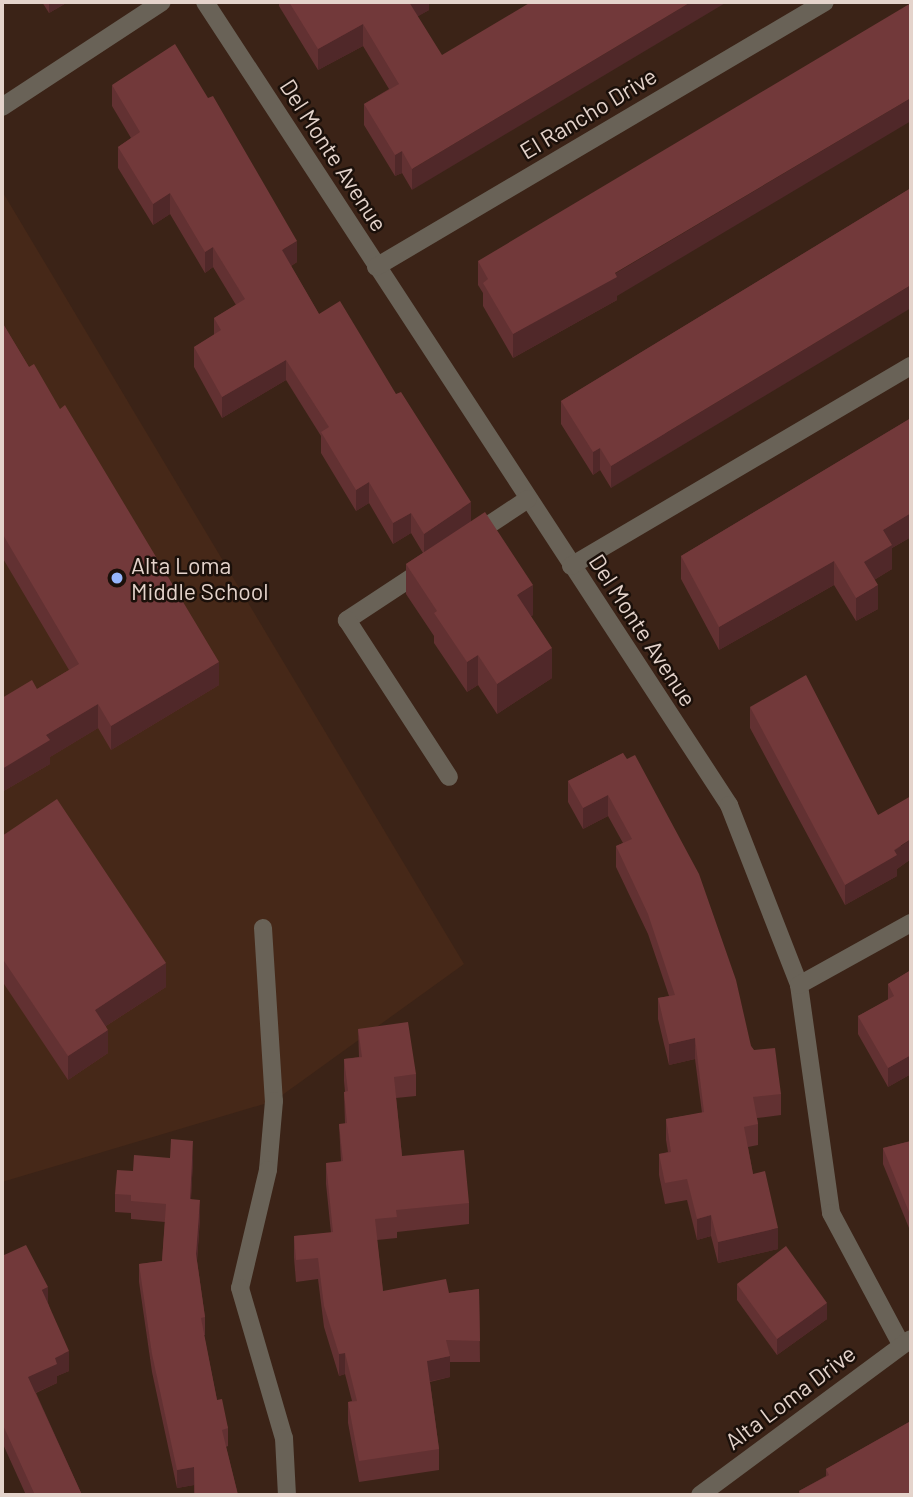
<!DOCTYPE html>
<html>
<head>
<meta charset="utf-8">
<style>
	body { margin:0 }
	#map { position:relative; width:913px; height:1497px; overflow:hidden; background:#3b2317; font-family:Barlow,sans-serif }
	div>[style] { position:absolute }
	.built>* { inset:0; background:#462818 }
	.minor>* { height:18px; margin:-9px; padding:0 9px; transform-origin:9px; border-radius:9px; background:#696257 }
	.wall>* { inset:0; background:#623132 }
	.shaded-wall>* { inset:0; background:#502829 }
	.building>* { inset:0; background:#72393a }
	.dots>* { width:19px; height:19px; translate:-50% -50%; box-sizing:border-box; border:4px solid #1b100a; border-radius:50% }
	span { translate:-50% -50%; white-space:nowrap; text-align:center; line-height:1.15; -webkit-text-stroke:5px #1b100a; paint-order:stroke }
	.street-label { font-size:23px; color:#e4d3cb }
	.poi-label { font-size:23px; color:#e4d3cb }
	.left { translate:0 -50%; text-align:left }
	.frame { position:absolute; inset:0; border:4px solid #e4d3cb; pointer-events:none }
</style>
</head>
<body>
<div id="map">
	<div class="built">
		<i style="clip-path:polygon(2px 191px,464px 964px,274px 1101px,2px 1182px)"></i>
	</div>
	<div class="minor">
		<i style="left:205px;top:2px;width:959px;rotate:56.87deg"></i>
		<i style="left:729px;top:805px;width:193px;rotate:68.7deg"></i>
		<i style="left:799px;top:985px;width:230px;rotate:82deg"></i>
		<i style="left:831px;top:1213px;width:149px;rotate:61.9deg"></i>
		<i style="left:2px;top:107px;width:191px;rotate:-33.3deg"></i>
		<i style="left:376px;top:267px;width:521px;rotate:-30.55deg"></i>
		<i style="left:472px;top:536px;width:67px;rotate:-33.5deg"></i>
		<i style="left:571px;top:566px;width:394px;rotate:-30.5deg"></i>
		<i style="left:426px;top:568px;width:95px;rotate:146.6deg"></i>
		<i style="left:347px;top:620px;width:187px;rotate:57deg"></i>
		<i style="left:263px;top:928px;width:173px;rotate:86.4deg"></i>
		<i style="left:274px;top:1101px;width:69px;rotate:95deg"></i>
		<i style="left:268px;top:1170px;width:121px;rotate:103.3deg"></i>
		<i style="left:240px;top:1288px;width:156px;rotate:73.7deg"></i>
		<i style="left:284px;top:1438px;width:57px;rotate:87deg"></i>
		<i style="left:799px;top:985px;width:128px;rotate:-29deg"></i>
		<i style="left:700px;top:1495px;width:262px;rotate:-36.5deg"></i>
	</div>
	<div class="wall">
		<i style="clip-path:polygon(42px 2px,68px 2px,49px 13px)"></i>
		<i style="clip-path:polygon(279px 2px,429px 2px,429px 10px,418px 16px,412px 190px,402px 173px,395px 176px,364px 125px,364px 104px,389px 89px,363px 46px,318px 70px,279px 6px)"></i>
		<i style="clip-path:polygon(112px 85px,297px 262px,291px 266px,319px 314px,471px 521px,533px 615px,531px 616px,552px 678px,497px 714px,478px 685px,467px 692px,434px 643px,434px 636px,406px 594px,406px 564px,423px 553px,411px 533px,393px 544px,369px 503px,356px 511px,321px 453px,321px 436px,286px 380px,222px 418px,194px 367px,194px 347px,214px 335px,214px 318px,236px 305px,213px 267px,205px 273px,170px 214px,153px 225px,118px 168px,118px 147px,131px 138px,112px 106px)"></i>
		<i style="clip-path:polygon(911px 188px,611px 488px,600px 470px,593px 475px,561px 424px,561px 401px)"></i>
		<i style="clip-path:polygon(478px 261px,617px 296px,617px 300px,513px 358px,483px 306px,483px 293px,478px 285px)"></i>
		<i style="clip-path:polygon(2px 322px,219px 685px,111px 750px,98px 728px,50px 757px,50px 764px,2px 792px,2px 698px,37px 689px,69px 670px,2px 557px)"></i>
		<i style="clip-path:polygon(911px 418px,911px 537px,892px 548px,892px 569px,874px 580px,878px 609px,856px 621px,834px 585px,719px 650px,681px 579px,681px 556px)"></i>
		<i style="clip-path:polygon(750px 707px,878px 815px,911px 859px,897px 869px,897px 876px,845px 905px,750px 728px)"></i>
		<i style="clip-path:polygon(623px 753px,751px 1046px,781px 1094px,781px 1115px,757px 1118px,758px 1124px,758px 1145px,748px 1147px,753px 1174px,778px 1249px,718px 1263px,711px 1236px,697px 1240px,687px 1200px,665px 1204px,659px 1175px,659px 1154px,668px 1152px,666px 1140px,666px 1119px,702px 1113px,695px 1059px,669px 1065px,658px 1019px,658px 998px,669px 996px,648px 934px,616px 867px,616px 846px,623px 843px,608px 816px,583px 829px,568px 802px,568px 781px)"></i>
		<i style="clip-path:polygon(2px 836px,166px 987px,106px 1026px,108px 1053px,68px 1080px,2px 981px)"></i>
		<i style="clip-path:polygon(911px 970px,911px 1074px,888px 1087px,858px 1034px,858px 1016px,888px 1000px,888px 984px)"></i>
		<i style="clip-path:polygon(358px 1029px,416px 1074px,416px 1096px,396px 1098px,402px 1156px,469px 1203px,469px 1224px,397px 1232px,397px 1238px,377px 1240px,383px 1291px,449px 1293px,479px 1289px,480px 1362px,450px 1362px,450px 1377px,430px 1382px,439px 1449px,439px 1470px,359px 1482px,348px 1423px,348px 1402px,352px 1401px,345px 1374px,339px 1376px,324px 1327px,318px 1279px,296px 1282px,294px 1258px,294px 1236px,331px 1233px,326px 1184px,326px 1163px,341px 1162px,339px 1124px,345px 1124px,344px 1092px,345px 1092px,344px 1081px,344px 1059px,359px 1057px)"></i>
		<i style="clip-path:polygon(911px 1141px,911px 1233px,883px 1164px,883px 1148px)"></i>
		<i style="clip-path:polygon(170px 1158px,193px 1159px,191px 1199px,200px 1218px,197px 1261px,205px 1317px,205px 1335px,204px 1335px,217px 1400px,228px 1428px,228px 1446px,226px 1447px,238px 1495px,194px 1495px,194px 1485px,177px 1488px,152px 1372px,139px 1282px,139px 1264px,162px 1261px,165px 1222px,131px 1219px,131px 1213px,115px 1212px,115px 1194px,133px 1171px)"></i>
		<i style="clip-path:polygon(2px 1256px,48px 1303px,69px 1371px,57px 1376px,57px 1383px,36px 1393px,82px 1495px,26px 1495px,2px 1442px)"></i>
		<i style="clip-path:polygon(737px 1284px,827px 1319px,777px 1355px,737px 1300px)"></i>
		<i style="clip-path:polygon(911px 1412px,911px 1495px,799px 1495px,799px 1491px,826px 1476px,826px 1469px,909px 1422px,909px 1413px)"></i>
	</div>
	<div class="shaded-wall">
		<i style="clip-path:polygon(49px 2px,68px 2px,49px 13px)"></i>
		<i style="clip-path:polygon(408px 2px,429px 2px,429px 10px,408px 22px)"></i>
		<i style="clip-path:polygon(691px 2px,727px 2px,412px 190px,412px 169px)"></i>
		<i style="clip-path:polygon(363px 24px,363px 46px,318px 70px,318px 49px)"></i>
		<i style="clip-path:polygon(911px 98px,911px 121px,617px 296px,617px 300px,513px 358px,513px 334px)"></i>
		<i style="clip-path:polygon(402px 151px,402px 173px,395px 176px,395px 155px)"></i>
		<i style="clip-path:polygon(170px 193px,170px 214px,153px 225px,153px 204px)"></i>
		<i style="clip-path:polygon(297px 241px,297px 262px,282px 271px,282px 250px)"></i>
		<i style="clip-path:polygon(213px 247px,213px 267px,205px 273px,205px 252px)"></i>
		<i style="clip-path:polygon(911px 285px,911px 308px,611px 488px,611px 466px)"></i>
		<i style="clip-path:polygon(286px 360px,286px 380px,222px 418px,222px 397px)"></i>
		<i style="clip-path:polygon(600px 448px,600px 470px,593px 475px,593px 452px)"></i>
		<i style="clip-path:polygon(369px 482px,369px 503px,356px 511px,356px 490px)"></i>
		<i style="clip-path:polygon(471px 502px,471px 523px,424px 555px,424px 534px)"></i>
		<i style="clip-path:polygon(411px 513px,411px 533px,393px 544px,393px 523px)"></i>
		<i style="clip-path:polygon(911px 513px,911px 537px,892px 548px,892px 569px,864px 586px,864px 562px,883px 530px)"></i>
		<i style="clip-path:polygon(834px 561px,834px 585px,719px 650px,719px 627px)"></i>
		<i style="clip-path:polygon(533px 585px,533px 615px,517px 625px,517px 595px)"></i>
		<i style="clip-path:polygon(878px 585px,878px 609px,856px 621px,856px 598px)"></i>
		<i style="clip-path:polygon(552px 648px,552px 678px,497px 714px,497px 684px)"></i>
		<i style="clip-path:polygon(478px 655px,478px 685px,467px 692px,467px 662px)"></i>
		<i style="clip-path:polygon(219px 662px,219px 685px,111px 750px,111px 726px)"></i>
		<i style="clip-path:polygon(98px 704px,98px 728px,50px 757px,50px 764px,2px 792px,2px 769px,46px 735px)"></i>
		<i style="clip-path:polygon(608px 795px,608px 816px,583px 829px,583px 808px)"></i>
		<i style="clip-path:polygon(911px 839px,911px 859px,897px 869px,897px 876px,845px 905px,845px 885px)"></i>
		<i style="clip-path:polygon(166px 963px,166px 987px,95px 1033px,95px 1010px)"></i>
		<i style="clip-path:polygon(108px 1030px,108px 1053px,68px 1080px,68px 1056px)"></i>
		<i style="clip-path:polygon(695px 1038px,695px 1059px,669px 1065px,669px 1044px)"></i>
		<i style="clip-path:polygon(911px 1055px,911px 1074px,888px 1087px,888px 1068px)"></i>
		<i style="clip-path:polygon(193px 1141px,193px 1159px,190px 1217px,190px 1199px)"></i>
		<i style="clip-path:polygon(200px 1200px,200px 1218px,196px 1272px,196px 1254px)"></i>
		<i style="clip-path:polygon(711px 1215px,711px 1236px,697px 1240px,697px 1219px)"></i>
		<i style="clip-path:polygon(778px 1228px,778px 1249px,718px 1263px,718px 1242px)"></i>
		<i style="clip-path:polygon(48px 1287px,48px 1306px,42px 1290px)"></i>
		<i style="clip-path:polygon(827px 1303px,827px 1319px,777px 1355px,777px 1339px)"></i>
		<i style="clip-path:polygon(69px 1351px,69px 1371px,57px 1376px,57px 1383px,28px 1396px,28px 1377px,55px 1358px)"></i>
		<i style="clip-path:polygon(345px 1353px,345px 1374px,339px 1376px,339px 1354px)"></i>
		<i style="clip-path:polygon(450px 1356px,450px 1377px,427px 1382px,427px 1361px)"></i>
		<i style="clip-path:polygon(194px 1467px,194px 1485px,177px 1488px,177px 1470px)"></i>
	</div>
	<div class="building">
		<i style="clip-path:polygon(289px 2px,409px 2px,442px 55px,531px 2px,691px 2px,412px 169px,402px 151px,395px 155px,364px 104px,399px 84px,363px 24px,318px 49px)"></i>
		<i style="clip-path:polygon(911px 3px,911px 98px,615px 273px,617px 277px,513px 334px,483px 283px,488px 279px,478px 261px)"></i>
		<i style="clip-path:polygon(175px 44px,208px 98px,213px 96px,297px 241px,282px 250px,319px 314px,340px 301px,396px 394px,401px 392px,471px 502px,424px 534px,411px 513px,393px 523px,369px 482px,356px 490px,321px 432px,329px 427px,286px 360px,222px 397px,194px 347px,221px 330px,214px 318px,245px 299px,213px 247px,205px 252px,170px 193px,153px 204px,118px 147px,140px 132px,112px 85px)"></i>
		<i style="clip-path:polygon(911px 188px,911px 285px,611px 466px,600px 448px,593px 452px,561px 401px)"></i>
		<i style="clip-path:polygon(2px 322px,29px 367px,34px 364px,60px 409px,65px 405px,219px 662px,111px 726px,98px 704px,46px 735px,50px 740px,2px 769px,2px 698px,32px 680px,37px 689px,79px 664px,2px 533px)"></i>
		<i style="clip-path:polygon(911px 418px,911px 513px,883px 530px,892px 545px,864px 562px,878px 585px,856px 598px,834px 561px,719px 627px,681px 556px)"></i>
		<i style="clip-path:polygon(485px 512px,533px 585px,517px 595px,552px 648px,497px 684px,478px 655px,467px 662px,434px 613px,437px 611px,406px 564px)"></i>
		<i style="clip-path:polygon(806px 675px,878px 815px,911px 796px,911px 839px,894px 850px,897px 855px,845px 885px,750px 707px)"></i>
		<i style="clip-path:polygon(623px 753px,627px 759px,635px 755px,699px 874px,736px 980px,751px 1046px,754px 1050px,775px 1048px,781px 1094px,753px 1097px,758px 1124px,744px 1127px,753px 1174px,765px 1171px,778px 1228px,718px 1242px,711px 1215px,697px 1219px,687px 1179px,665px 1183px,659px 1154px,671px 1152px,666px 1119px,704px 1112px,695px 1038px,669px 1044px,658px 998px,675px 995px,648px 914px,616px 846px,632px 839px,608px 795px,583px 808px,568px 781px)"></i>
		<i style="clip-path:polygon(57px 799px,166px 963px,95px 1010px,108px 1030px,68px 1056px,2px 958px,2px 836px)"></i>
		<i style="clip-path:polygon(911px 970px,911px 1055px,888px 1068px,858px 1016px,894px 996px,888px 984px)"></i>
		<i style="clip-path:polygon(408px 1022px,416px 1074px,394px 1077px,402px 1156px,464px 1150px,469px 1203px,396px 1210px,397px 1217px,375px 1219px,383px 1291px,446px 1279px,449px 1293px,479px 1289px,480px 1341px,446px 1340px,450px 1356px,427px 1361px,439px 1449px,359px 1461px,348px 1402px,357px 1401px,345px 1353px,339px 1354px,324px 1306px,318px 1258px,296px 1260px,294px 1236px,333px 1232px,326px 1163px,343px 1161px,339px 1124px,347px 1123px,344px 1092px,348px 1091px,344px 1059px,362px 1057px,358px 1029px)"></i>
		<i style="clip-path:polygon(171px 1139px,193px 1141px,190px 1199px,200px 1200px,196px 1254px,205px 1317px,201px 1318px,217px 1400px,222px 1399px,228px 1428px,222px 1430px,238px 1495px,195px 1495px,194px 1467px,177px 1470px,152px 1354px,139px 1264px,162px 1261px,166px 1204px,131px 1201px,131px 1195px,115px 1194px,117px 1170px,133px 1171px,134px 1155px,170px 1158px)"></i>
		<i style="clip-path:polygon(911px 1141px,911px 1217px,883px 1148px)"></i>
		<i style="clip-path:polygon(26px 1245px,48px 1287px,42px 1290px,69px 1351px,55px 1358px,57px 1364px,28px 1377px,82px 1495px,35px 1495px,2px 1423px,2px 1256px)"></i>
		<i style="clip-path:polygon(786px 1246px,827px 1303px,777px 1339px,737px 1284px)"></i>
		<i style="clip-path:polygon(911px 1421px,911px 1495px,802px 1495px,799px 1491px,829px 1475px,826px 1469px)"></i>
		<i style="clip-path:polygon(444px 1494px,444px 1495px,373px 1495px)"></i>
	</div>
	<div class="dots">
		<i style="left:117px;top:578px;background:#97b6fd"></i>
	</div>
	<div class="street-label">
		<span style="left:588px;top:113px;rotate:-31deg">El Rancho Drive</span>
		<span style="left:334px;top:155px;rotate:57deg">Del Monte Avenue</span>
		<span style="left:643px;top:630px;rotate:57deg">Del Monte Avenue</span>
		<span style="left:790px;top:1397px;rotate:-37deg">Alta Loma Drive</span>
	</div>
	<div class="poi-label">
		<span class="left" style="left:131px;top:578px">Alta Loma<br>Middle School</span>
	</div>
	<div class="frame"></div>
</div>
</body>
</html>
